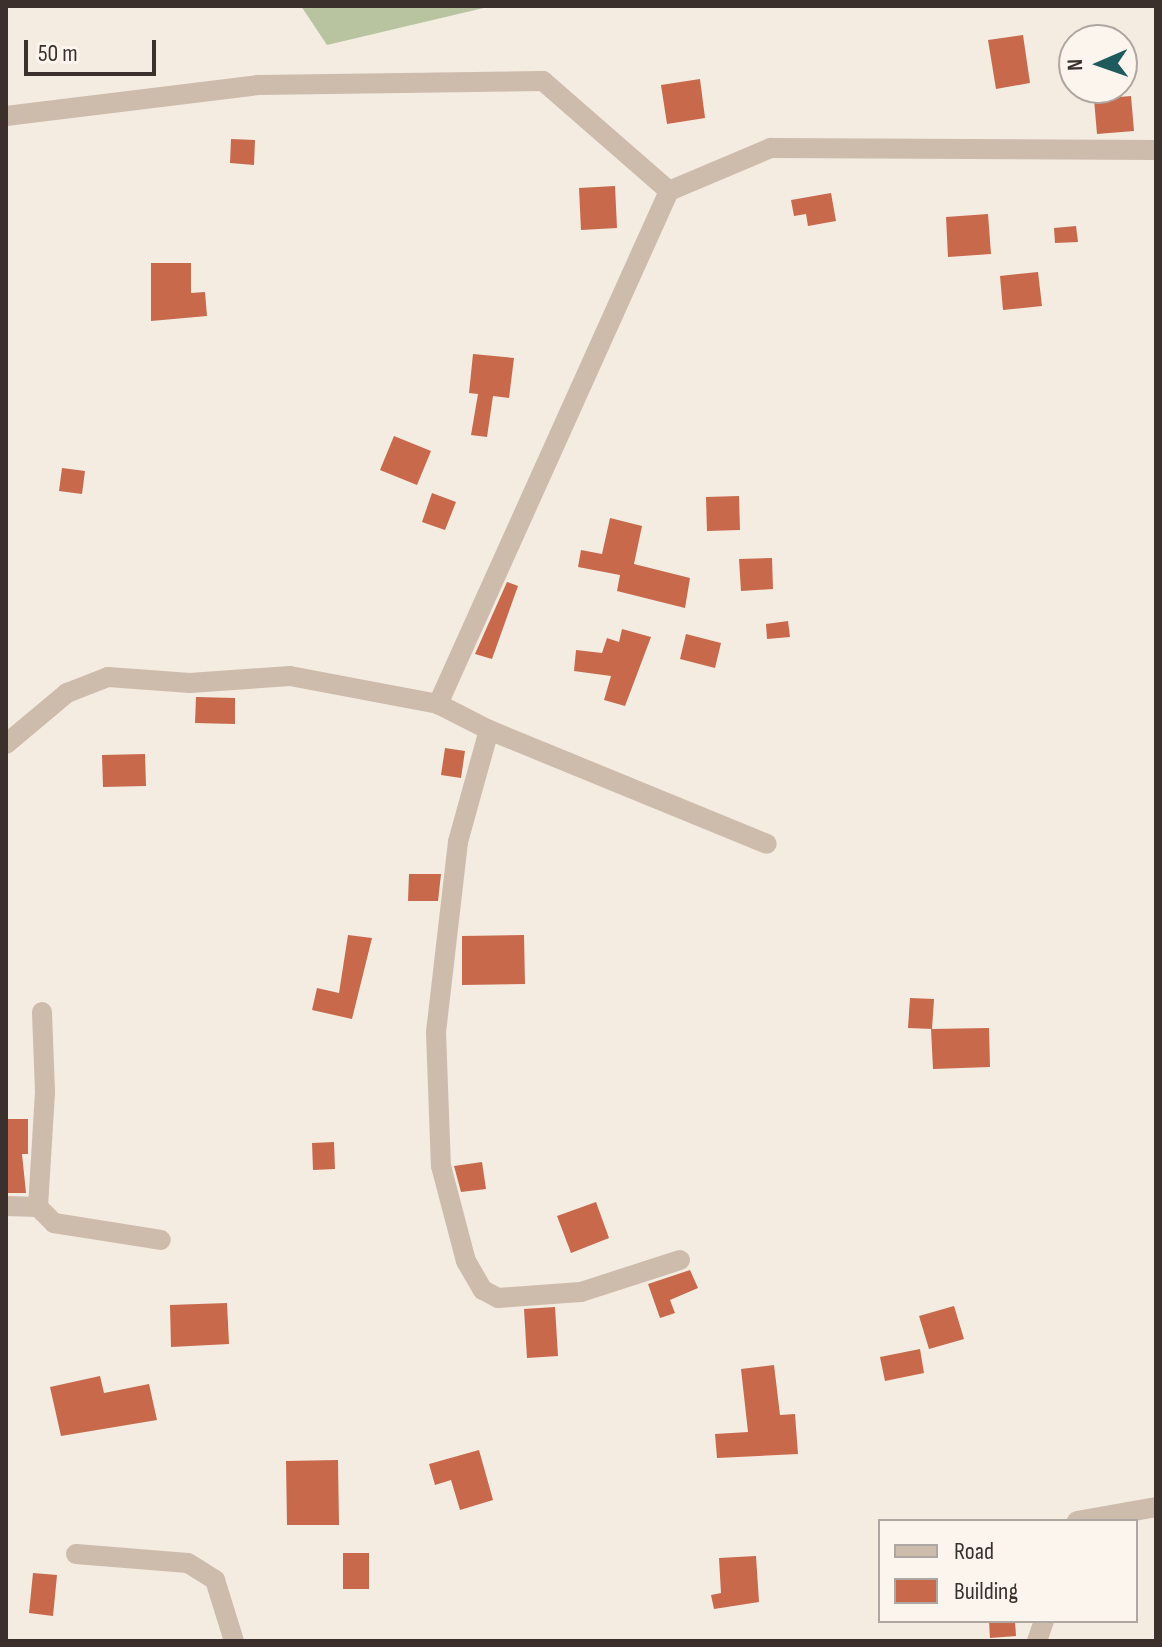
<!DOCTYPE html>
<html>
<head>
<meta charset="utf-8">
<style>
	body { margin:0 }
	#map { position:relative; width:1162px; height:1647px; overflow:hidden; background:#f4ebe1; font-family:"Sofia Sans Condensed",sans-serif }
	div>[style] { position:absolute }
	.green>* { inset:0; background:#b8c4a0 }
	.building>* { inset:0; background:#c8694b }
	.street>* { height:20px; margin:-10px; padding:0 10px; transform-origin:10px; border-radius:10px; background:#cdbbac }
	span { translate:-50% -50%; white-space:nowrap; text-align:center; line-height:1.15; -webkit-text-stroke:8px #fbf5ee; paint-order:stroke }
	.frame { position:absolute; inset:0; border:8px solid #3b302b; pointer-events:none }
	.legend { position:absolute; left:878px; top:1519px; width:260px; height:104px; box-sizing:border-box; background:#fbf5ee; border:2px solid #aea6a0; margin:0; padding:10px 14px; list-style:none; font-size:24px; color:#3b302b }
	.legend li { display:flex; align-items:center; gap:16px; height:40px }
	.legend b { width:40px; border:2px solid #aea6a0 }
	.north { position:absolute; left:1058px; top:24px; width:80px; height:80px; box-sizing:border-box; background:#fbf5ee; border:2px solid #aea6a0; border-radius:50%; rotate:268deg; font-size:22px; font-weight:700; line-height:32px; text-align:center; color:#3b302b }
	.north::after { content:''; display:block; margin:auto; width:28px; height:36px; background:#1f5a5e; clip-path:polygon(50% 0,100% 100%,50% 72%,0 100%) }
	.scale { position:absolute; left:24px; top:40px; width:132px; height:36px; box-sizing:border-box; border:4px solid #3b302b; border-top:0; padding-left:10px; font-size:24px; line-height:28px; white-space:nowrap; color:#3b302b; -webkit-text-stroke:6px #fbf5ee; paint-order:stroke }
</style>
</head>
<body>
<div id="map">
	<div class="green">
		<i style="clip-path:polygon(301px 6px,492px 6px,327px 45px)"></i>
	</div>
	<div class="building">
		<i style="clip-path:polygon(1023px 35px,1030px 83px,996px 89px,988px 40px)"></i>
		<i style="clip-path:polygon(700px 79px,705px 118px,667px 124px,661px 85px)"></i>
		<i style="clip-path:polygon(1131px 96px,1134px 131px,1097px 134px,1094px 99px)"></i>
		<i style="clip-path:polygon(231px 139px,255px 140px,254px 165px,230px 163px)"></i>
		<i style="clip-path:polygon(615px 186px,617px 228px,581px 230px,579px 188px)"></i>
		<i style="clip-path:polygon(831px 193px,836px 221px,808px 226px,806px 214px,794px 216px,791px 200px)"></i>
		<i style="clip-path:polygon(988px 214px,991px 254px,948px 257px,946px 217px)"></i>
		<i style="clip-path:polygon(1076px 226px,1078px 242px,1055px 243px,1054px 228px)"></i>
		<i style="clip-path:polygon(151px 263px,191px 263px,191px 293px,205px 292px,207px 316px,151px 321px)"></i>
		<i style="clip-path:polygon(1038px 272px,1042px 306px,1003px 310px,1000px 276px)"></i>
		<i style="clip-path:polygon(473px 354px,514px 358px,509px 398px,493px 396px,487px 437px,471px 435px,478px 394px,469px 393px)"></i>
		<i style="clip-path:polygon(394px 436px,431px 451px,417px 485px,380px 470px)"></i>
		<i style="clip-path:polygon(62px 468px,85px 471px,82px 494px,59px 491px)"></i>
		<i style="clip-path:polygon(432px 493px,456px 502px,445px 530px,422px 522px)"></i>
		<i style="clip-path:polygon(739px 496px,740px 530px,707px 531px,706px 497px)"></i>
		<i style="clip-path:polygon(610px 518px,642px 526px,634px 564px,690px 578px,685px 608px,617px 591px,620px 575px,578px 567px,581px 550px,602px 554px)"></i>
		<i style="clip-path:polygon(772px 558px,773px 589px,741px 591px,739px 559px)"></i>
		<i style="clip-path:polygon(507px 582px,518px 586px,492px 659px,475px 654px)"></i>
		<i style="clip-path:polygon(788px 621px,790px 637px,767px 639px,766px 624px)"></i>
		<i style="clip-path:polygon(622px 629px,651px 637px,625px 706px,604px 700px,611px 676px,574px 671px,576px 650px,602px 653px,607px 638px,619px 642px)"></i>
		<i style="clip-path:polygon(686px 634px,721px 643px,715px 668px,680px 659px)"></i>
		<i style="clip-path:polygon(196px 697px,235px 698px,235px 724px,195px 723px)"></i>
		<i style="clip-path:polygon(445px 748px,465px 751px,461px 778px,441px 775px)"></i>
		<i style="clip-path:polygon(145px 754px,146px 786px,103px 787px,102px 755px)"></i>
		<i style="clip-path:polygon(409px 874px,441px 874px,438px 901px,408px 901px)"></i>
		<i style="clip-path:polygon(348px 935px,372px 938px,352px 1019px,312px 1010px,317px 988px,339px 993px)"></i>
		<i style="clip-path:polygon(524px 935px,525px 984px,462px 985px,462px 936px)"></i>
		<i style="clip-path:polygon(910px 998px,934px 999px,932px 1029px,908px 1028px)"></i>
		<i style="clip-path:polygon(989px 1028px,990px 1067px,933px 1069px,931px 1029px)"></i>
		<i style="clip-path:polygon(6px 1119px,28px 1119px,28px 1154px,22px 1154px,26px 1193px,6px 1193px)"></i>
		<i style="clip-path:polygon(334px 1142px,335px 1169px,313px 1170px,312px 1143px)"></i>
		<i style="clip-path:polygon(482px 1162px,486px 1189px,461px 1192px,454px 1166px)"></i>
		<i style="clip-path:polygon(596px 1202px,609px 1238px,571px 1253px,557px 1216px)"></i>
		<i style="clip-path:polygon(690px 1270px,698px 1288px,670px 1300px,675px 1313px,660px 1318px,648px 1284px)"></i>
		<i style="clip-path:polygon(227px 1303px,229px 1344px,171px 1347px,170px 1305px)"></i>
		<i style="clip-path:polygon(954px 1306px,964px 1339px,929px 1349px,919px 1316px)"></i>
		<i style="clip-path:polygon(555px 1307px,558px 1356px,527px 1358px,524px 1309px)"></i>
		<i style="clip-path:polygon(920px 1349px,924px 1373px,885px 1381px,880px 1357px)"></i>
		<i style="clip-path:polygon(774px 1365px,780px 1415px,795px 1414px,798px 1454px,717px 1458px,715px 1434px,748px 1432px,741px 1369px)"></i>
		<i style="clip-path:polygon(100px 1376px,104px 1393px,149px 1384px,157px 1420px,61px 1436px,50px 1387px)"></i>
		<i style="clip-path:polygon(479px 1450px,493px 1500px,460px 1510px,451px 1480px,435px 1485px,429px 1464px)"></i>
		<i style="clip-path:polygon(338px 1460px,339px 1525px,287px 1525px,286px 1461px)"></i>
		<i style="clip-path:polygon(343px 1553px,369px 1553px,369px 1589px,343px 1589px)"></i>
		<i style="clip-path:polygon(756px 1556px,759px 1602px,714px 1609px,711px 1595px,721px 1593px,719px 1558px)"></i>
		<i style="clip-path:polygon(33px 1573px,57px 1575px,53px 1616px,29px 1613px)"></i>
		<i style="clip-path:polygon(989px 1621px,1015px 1621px,1016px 1636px,990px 1638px)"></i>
	</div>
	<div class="street">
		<i style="left:6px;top:116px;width:254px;rotate:-7deg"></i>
		<i style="left:258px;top:85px;width:285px;rotate:-0.8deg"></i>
		<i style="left:543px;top:81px;width:167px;rotate:41.1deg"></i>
		<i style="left:669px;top:191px;width:111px;rotate:-22.9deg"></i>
		<i style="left:771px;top:148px;width:385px;rotate:0.3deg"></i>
		<i style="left:669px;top:191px;width:563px;rotate:114.24deg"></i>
		<i style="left:438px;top:704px;width:57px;rotate:27deg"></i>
		<i style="left:489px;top:730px;width:300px;rotate:22.3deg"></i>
		<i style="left:489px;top:730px;width:116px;rotate:105.5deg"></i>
		<i style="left:458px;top:842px;width:191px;rotate:96.6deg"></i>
		<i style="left:436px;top:1032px;width:134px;rotate:87.9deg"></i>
		<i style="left:441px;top:1166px;width:98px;rotate:75.3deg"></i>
		<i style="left:466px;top:1261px;width:34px;rotate:60deg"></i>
		<i style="left:483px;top:1290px;width:17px;rotate:28deg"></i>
		<i style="left:498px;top:1298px;width:83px;rotate:-4.1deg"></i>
		<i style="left:581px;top:1292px;width:104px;rotate:-17.9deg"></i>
		<i style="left:6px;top:744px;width:80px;rotate:-39.9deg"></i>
		<i style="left:67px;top:693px;width:44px;rotate:-21.3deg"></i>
		<i style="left:108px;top:677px;width:82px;rotate:4.2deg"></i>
		<i style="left:190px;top:683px;width:100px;rotate:-4deg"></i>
		<i style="left:290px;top:676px;width:151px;rotate:10.7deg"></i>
		<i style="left:6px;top:1206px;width:32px;rotate:2deg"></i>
		<i style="left:38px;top:1207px;width:23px;rotate:45deg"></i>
		<i style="left:54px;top:1223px;width:108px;rotate:9deg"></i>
		<i style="left:38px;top:1207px;width:116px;rotate:-86.5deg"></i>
		<i style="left:45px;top:1091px;width:79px;rotate:-92.2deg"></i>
		<i style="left:1077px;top:1521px;width:80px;rotate:-10deg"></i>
		<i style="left:76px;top:1554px;width:112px;rotate:4.6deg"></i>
		<i style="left:188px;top:1563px;width:32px;rotate:32deg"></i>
		<i style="left:215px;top:1580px;width:64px;rotate:72.7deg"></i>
		<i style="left:1037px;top:1641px;width:21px;rotate:-71deg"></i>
	</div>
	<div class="frame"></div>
	<ul class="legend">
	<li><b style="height:10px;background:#cdbbac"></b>Road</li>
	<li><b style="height:22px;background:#c8694b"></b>Building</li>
	</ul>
	<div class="north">N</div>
	<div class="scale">50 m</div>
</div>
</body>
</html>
